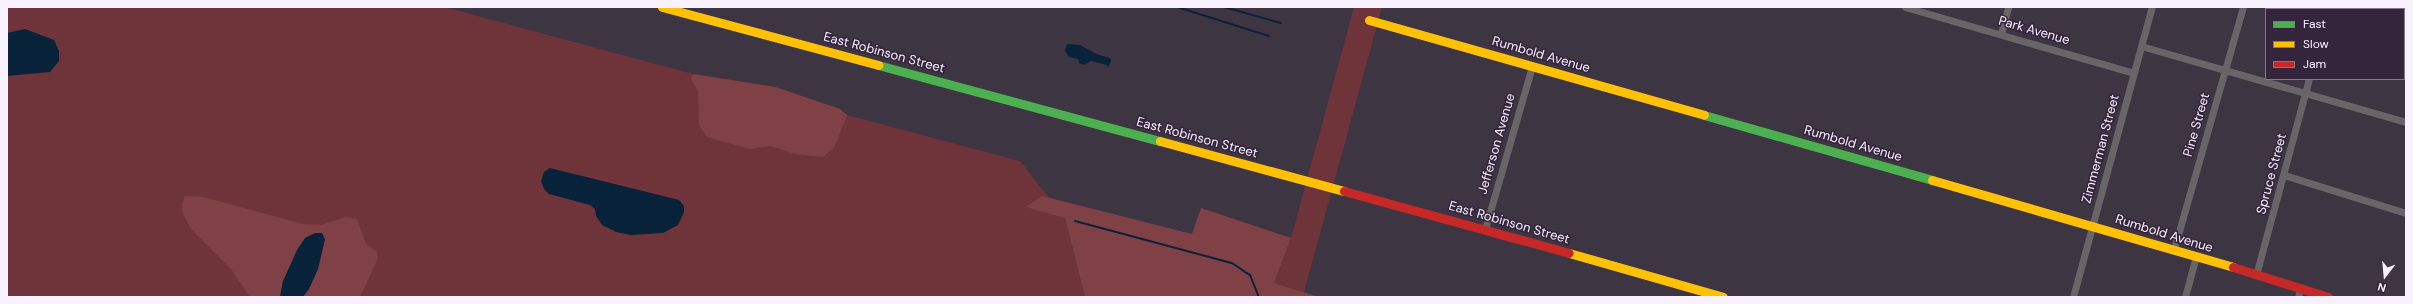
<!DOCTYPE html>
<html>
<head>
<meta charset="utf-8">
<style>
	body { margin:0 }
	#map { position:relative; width:2413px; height:304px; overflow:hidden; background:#3d3541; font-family:"DM Sans",sans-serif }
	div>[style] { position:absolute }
	.green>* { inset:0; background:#6f3439 }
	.forest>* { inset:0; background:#804146 }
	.water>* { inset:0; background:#082239 }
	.stream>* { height:2px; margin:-1px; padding:0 1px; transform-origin:1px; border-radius:1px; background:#082239 }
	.street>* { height:7px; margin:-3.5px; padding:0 3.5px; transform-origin:3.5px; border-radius:3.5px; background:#696468 }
	.fast>* { height:9px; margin:-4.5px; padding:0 4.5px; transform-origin:4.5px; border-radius:4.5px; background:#4caf50 }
	.slow>* { height:9px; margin:-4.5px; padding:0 4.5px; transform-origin:4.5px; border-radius:4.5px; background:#ffc107 }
	.jam>* { height:9px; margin:-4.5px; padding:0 4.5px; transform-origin:4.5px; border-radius:4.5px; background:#c62828 }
	span { translate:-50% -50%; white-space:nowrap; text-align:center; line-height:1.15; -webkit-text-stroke:3px #34253d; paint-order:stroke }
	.street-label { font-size:13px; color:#f9f1fe }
	.frame { position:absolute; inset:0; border:8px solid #f9f1fe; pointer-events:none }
	.legend { position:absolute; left:2265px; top:8px; width:140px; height:72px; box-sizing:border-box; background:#34253d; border:1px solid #83778a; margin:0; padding:5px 7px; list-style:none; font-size:12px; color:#f9f1fe }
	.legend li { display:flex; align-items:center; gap:8px; height:20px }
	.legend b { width:20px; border:1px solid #83778a }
	.north { position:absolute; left:2365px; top:256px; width:40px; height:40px; -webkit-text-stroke:3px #34253d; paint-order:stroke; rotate:196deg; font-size:11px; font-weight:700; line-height:16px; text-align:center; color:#f9f1fe }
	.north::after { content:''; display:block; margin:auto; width:14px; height:18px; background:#f9f1fe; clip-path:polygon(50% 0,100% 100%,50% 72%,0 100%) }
</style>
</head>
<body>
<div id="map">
	<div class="green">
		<i style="clip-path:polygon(7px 7px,444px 7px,693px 74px,775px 87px,840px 109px,847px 115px,1020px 161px,1065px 218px,1085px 297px,7px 297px)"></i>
		<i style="clip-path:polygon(1354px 7px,1382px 7px,1304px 292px,1274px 283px,1291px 238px)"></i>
	</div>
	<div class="forest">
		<i style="clip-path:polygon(693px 74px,775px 87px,840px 109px,847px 115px,834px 148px,823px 157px,795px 154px,771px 146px,750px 149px,707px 137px,699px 125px,698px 91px,691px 79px)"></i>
		<i style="clip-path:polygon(185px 196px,203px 197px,303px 224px,321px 225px,346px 217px,357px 219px,366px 244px,377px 252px,378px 258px,360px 297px,303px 297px,318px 269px,325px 239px,283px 281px,280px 297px,250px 297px,231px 269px,191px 229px,183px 214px,182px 204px)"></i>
		<i style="clip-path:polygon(1042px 196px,1192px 234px,1201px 208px,1291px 238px,1274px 283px,1319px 297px,1085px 297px,1065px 218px,1026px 207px)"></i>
	</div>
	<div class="water">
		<i style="clip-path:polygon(25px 29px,54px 40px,59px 51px,59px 61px,50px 72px,7px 76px,7px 33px)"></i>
		<i style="clip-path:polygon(1067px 44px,1080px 45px,1096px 54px,1110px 58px,1111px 61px,1108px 68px,1107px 65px,1091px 61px,1084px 65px,1079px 63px,1078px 59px,1069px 57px,1065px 51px)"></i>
		<i style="clip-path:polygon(550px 168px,679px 200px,684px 206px,684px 212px,678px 225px,663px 233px,631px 235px,616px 232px,602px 225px,596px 216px,595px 209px,590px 205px,549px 194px,544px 189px,541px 181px,544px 172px)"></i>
		<i style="clip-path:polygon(315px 233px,322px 233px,325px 239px,318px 269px,309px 289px,303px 297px,280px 297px,283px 281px,297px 250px,305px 238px)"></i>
	</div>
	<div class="stream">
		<i style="left:1177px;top:7px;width:96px;rotate:17.5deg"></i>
		<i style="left:1224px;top:7px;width:59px;rotate:15.7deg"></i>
		<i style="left:1075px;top:221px;width:163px;rotate:15deg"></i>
		<i style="left:1232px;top:263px;width:22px;rotate:34deg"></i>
		<i style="left:1250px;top:275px;width:24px;rotate:68deg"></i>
	</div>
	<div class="street">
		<i style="left:1905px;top:7px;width:237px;rotate:16.1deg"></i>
		<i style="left:2340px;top:7px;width:7px;rotate:16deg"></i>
		<i style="left:2327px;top:9px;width:2px;rotate:-90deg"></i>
		<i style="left:2404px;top:26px;width:2px"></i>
		<i style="left:2001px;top:34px;width:28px;rotate:-75deg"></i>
		<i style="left:2141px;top:46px;width:276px;rotate:16deg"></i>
		<i style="left:2284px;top:175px;width:128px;rotate:17.3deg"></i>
		<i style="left:1485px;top:229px;width:170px;rotate:-73.9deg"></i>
		<i style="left:2174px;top:249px;width:252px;rotate:-74.1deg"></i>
		<i style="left:2256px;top:275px;width:203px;rotate:-74.9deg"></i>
		<i style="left:2073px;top:297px;width:301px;rotate:-74.8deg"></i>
		<i style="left:2185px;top:297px;width:42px;rotate:-75deg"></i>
		<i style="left:2298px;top:297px;width:8px;rotate:-76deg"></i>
	</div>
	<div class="fast">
		<i style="left:878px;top:65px;width:292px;rotate:15.1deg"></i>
		<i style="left:1704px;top:115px;width:237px;rotate:15.9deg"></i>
	</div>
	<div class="slow">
		<i style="left:662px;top:7px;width:224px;rotate:15deg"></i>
		<i style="left:1369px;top:20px;width:348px;rotate:15.8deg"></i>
		<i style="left:1160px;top:141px;width:191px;rotate:15.2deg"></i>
		<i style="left:1932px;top:180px;width:313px;rotate:16.1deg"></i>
		<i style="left:1569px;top:253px;width:160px;rotate:15.9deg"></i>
	</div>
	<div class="jam">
		<i style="left:1344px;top:191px;width:233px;rotate:15.4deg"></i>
		<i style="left:2233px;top:267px;width:100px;rotate:17.5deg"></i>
	</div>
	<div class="street-label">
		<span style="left:2034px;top:31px;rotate:16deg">Park Avenue</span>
		<span style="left:884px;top:53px;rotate:15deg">East Robinson Street</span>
		<span style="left:1541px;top:55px;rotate:16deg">Rumbold Avenue</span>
		<span style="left:2197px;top:125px;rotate:-74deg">Pine Street</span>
		<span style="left:1197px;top:138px;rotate:15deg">East Robinson Street</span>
		<span style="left:1497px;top:144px;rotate:-74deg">Jefferson Avenue</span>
		<span style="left:1853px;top:144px;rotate:16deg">Rumbold Avenue</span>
		<span style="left:2101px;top:149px;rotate:-75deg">Zimmerman Street</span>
		<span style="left:2272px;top:174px;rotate:-75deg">Spruce Street</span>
		<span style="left:1509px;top:223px;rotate:16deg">East Robinson Street</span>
		<span style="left:2164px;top:234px;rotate:17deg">Rumbold Avenue</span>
	</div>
	<div class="frame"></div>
	<ul class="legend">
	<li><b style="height:5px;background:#4caf50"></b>Fast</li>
	<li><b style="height:5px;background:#ffc107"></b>Slow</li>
	<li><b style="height:5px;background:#c62828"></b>Jam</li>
	</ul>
	<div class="north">N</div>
</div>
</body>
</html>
